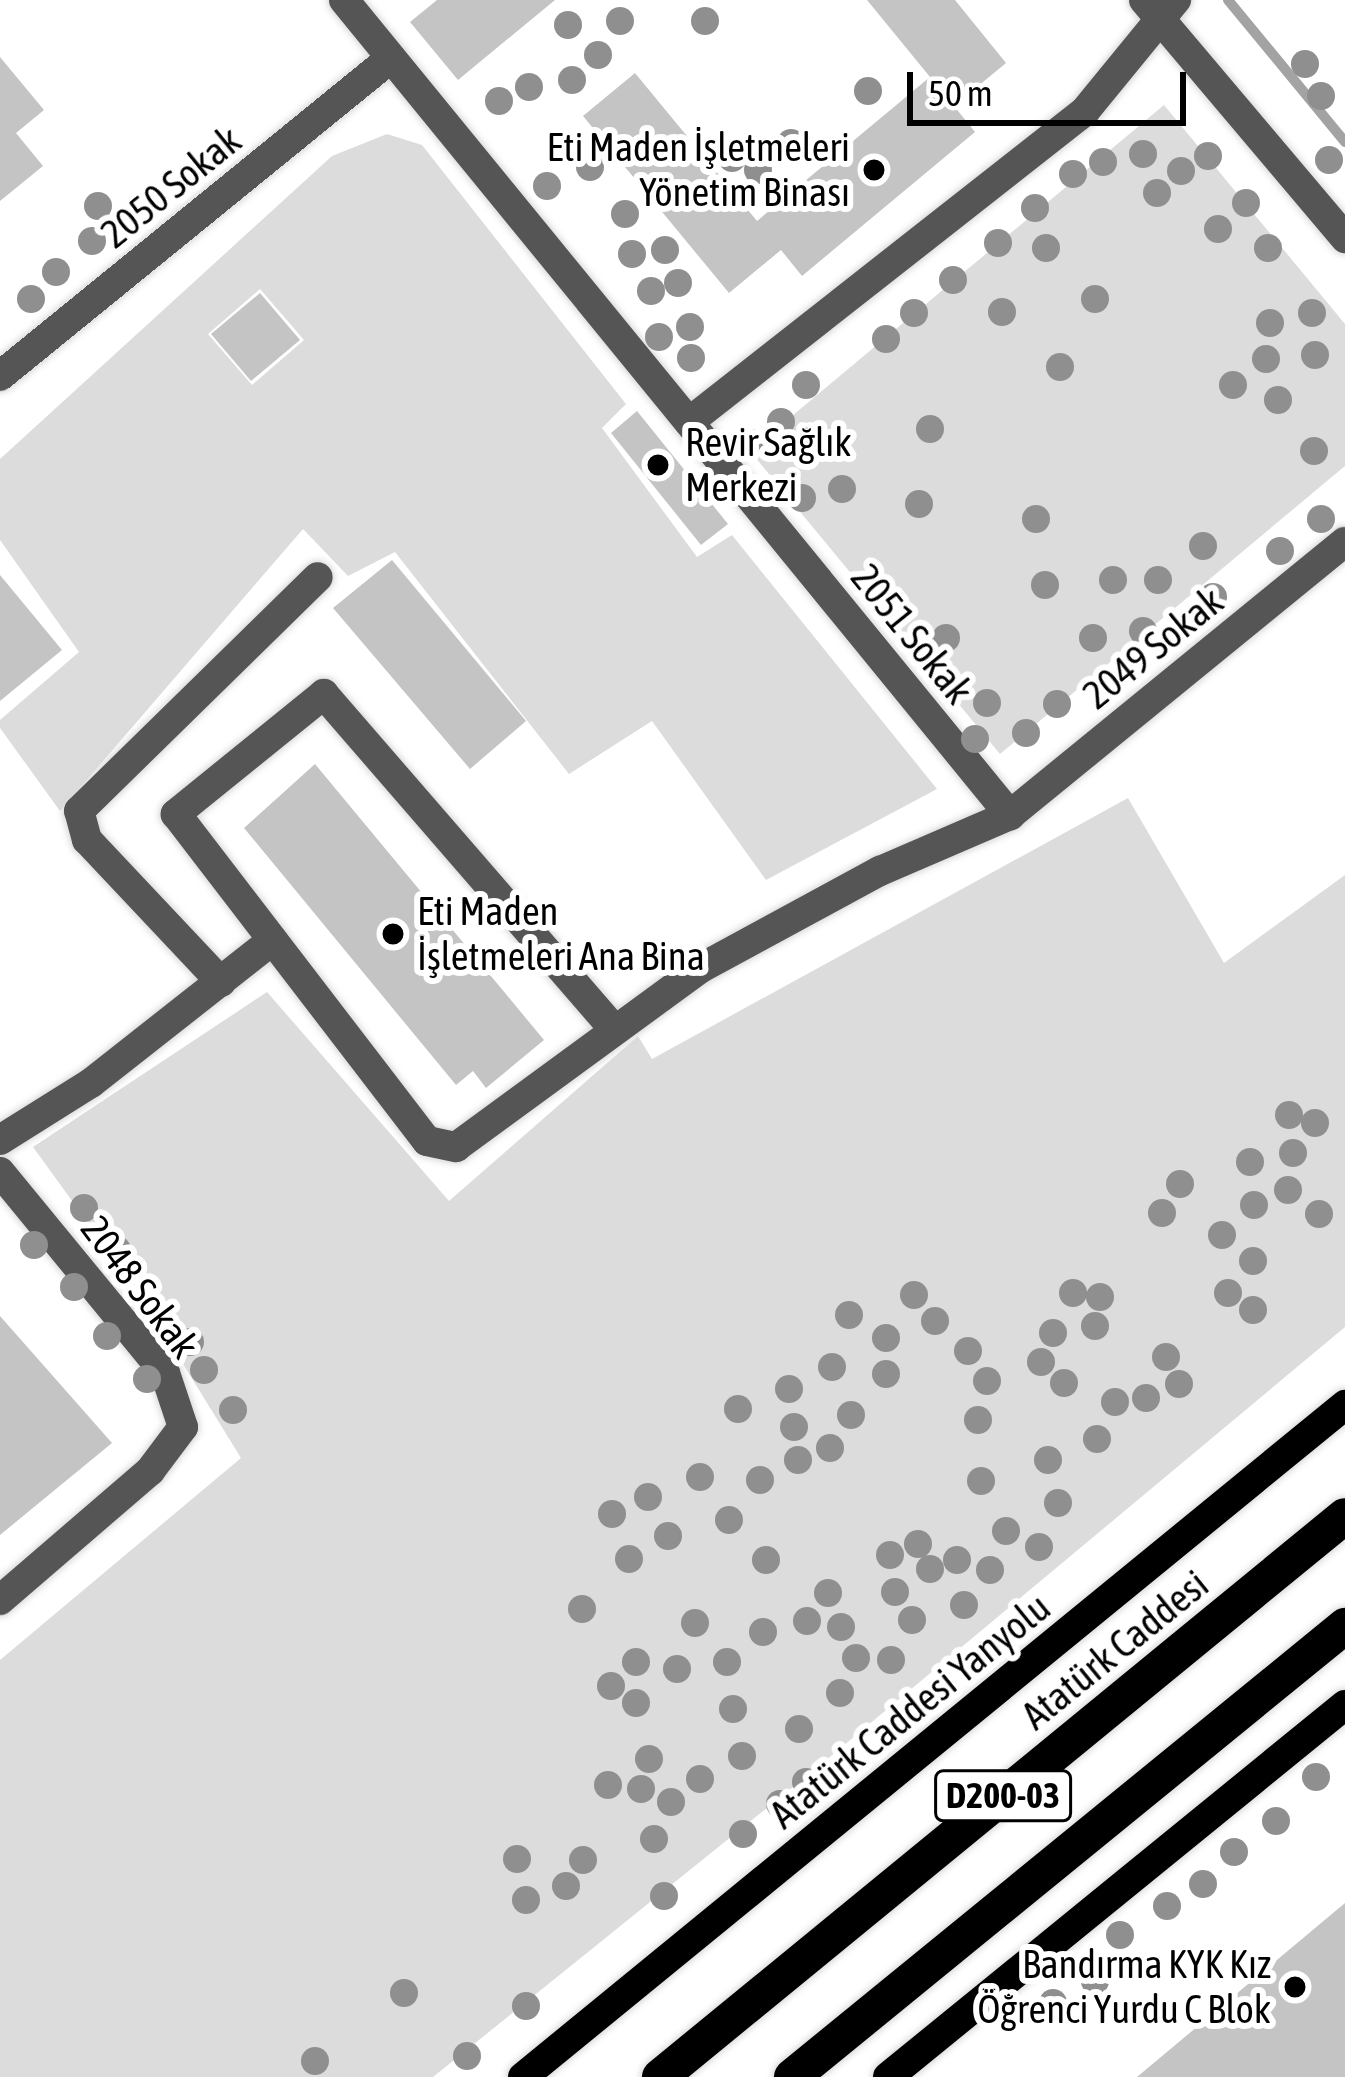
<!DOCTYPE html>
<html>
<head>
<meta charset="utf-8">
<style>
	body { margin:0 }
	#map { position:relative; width:1345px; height:2077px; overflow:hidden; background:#fff; font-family:"Asap Condensed",sans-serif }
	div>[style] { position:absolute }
	.green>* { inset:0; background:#dcdcdc }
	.stream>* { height:10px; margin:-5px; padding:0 5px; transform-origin:5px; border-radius:5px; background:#a3a3a3 }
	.building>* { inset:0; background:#c4c4c4 }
	.roads { filter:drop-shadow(0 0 3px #dbdbdb) drop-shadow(0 0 3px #dbdbdb) }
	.minor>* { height:30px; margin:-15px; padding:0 15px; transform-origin:15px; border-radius:15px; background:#555 }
	.major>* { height:30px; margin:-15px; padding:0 15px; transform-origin:15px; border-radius:15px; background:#000 }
	.highway>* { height:36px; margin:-18px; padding:0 18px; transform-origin:18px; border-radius:18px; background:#000 }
	.trees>* { width:28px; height:28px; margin:-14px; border-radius:50%; background:#8f8f8f }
	.dots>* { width:33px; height:33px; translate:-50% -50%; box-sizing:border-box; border:6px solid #fff; border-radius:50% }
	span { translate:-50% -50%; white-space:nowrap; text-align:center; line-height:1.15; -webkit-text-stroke:12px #fff; paint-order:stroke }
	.shield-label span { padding:3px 9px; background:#fff; border:3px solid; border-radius:9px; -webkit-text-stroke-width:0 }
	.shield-label { font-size:36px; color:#000; font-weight:700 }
	.poi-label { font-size:39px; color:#000 }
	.right { translate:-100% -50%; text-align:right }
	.left { translate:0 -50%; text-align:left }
	.street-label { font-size:39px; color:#000 }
	.scale { position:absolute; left:907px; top:72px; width:279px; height:54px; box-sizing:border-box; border:6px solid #000; border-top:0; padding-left:15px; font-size:36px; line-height:42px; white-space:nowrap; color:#000; -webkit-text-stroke:9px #fff; paint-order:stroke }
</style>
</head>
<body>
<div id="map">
	<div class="green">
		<i style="clip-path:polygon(1164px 105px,1345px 324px,1345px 466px,1000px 754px,750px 451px)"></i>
		<i style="clip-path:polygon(evenodd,387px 134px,422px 145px,626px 404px,602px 428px,697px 557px,732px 535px,937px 789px,766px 880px,652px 721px,569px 774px,395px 552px,348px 576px,303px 529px,60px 811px,0 728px,0 720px,79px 652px,0 540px,0 459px,332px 156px,387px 134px,260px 289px,304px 340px,252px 385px,208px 334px,260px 289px)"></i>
		<i style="clip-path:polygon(1128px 798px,1224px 963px,1345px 875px,1345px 1327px,819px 1766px,433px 2077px,0 2077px,0 1660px,241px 1458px,141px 1296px,33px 1147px,267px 992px,449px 1201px,638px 1036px,652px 1059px)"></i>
	</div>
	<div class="stream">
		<i style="left:1228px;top:0;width:184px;rotate:50.5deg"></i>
	</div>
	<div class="building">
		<i style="clip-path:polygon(437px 0,555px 0,458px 80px,410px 22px)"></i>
		<i style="clip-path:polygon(867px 0,955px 0,1006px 63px,954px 106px,975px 132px,802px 276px,781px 250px,729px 293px,583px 116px,635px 73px,757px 221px,930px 77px)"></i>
		<i style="clip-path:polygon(0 57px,44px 110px,16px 133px,43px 166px,0 201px)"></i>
		<i style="clip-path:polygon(260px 293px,300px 340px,251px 381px,211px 334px)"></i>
		<i style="clip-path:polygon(637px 411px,728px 524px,701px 545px,611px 433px)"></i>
		<i style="clip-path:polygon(392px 560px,526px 721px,470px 769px,333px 608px)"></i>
		<i style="clip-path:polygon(0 575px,62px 650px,0 701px)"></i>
		<i style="clip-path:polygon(315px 764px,544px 1040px,486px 1088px,473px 1071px,456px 1085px,244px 828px)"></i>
		<i style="clip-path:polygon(0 1316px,112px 1443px,0 1535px)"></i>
		<i style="clip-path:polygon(1345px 1903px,1345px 2077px,1137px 2077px)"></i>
	</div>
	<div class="roads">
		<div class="minor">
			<i style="left:344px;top:0;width:1053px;rotate:50.75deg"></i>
			<i style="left:1144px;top:0;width:312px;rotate:49.8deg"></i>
			<i style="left:0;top:376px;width:504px;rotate:-39.12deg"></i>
			<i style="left:689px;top:422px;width:504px;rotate:-38.14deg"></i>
			<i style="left:1085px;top:111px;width:144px;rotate:-50.7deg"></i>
			<i style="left:221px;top:982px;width:195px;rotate:-133.3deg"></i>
			<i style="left:87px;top:840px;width:30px;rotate:-105deg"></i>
			<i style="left:79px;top:811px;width:334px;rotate:-44.4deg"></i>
			<i style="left:613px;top:1028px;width:442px;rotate:-130.9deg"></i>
			<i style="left:324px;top:694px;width:191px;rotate:141deg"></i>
			<i style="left:176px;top:814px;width:412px;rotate:52.5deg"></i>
			<i style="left:427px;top:1141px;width:30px;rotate:12deg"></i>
			<i style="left:456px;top:1147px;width:303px;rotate:-36.2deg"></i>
			<i style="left:701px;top:968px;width:204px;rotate:-28.5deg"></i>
			<i style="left:880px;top:871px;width:142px;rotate:-23.3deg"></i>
			<i style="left:1010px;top:815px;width:432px;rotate:-39.2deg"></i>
			<i style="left:0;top:1140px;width:107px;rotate:-32.1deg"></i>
			<i style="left:91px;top:1083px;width:231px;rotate:-38.2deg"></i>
			<i style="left:0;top:1172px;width:260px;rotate:50.6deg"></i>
			<i style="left:165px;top:1373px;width:57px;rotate:71.6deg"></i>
			<i style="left:183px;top:1427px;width:55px;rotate:126.9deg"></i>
			<i style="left:150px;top:1471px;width:198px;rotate:139.3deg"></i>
		</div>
		<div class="major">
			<i style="left:523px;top:2077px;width:1062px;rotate:-39.27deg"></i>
			<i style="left:888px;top:2077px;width:589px;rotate:-39.15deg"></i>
		</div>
		<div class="highway">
			<i style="left:660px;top:2077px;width:885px;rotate:-39.32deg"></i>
			<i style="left:792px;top:2077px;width:714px;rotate:-39.2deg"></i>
		</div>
	</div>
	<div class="trees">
		<i style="left:620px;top:21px"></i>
		<i style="left:705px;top:21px"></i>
		<i style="left:568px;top:25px"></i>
		<i style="left:598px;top:55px"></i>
		<i style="left:1305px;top:64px"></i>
		<i style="left:572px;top:80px"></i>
		<i style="left:529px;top:87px"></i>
		<i style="left:868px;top:91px"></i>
		<i style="left:1321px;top:96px"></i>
		<i style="left:499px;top:101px"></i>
		<i style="left:791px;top:143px"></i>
		<i style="left:1143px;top:154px"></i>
		<i style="left:1208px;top:156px"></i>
		<i style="left:732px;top:158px"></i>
		<i style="left:1329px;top:160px"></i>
		<i style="left:1103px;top:162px"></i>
		<i style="left:590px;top:167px"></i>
		<i style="left:758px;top:170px"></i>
		<i style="left:1181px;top:171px"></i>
		<i style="left:1073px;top:174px"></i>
		<i style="left:547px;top:186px"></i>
		<i style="left:1157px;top:193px"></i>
		<i style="left:1246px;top:203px"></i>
		<i style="left:98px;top:206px"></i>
		<i style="left:1035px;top:208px"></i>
		<i style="left:625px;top:214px"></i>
		<i style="left:1218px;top:229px"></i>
		<i style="left:92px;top:241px"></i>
		<i style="left:998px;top:243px"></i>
		<i style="left:1046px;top:248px"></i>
		<i style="left:1268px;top:248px"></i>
		<i style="left:665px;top:250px"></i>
		<i style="left:632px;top:254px"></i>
		<i style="left:56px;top:272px"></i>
		<i style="left:953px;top:280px"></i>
		<i style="left:678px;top:283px"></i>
		<i style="left:651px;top:291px"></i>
		<i style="left:31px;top:299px"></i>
		<i style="left:1095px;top:299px"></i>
		<i style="left:1002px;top:312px"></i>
		<i style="left:914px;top:313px"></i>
		<i style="left:1312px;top:313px"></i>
		<i style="left:1270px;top:323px"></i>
		<i style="left:690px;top:327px"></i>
		<i style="left:659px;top:337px"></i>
		<i style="left:886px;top:339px"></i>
		<i style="left:1315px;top:355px"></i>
		<i style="left:691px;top:358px"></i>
		<i style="left:1266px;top:359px"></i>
		<i style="left:1060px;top:367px"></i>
		<i style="left:806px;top:385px"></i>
		<i style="left:1233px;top:385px"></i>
		<i style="left:1278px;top:400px"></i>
		<i style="left:781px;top:422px"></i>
		<i style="left:930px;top:429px"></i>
		<i style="left:751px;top:443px"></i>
		<i style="left:1314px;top:451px"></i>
		<i style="left:842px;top:489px"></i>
		<i style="left:802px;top:498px"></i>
		<i style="left:919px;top:504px"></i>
		<i style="left:1036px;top:519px"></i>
		<i style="left:1321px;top:519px"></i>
		<i style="left:1203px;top:546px"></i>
		<i style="left:1280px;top:551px"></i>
		<i style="left:1113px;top:580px"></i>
		<i style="left:1158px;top:580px"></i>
		<i style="left:1045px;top:585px"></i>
		<i style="left:1213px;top:597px"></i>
		<i style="left:1143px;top:631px"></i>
		<i style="left:946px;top:638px"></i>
		<i style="left:1093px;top:638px"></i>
		<i style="left:987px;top:703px"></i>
		<i style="left:1057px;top:704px"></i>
		<i style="left:1026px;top:733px"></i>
		<i style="left:975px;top:739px"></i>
		<i style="left:1289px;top:1115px"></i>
		<i style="left:1315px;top:1123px"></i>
		<i style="left:1293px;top:1153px"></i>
		<i style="left:1250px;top:1162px"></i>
		<i style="left:1180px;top:1184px"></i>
		<i style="left:1288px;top:1190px"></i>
		<i style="left:1254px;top:1205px"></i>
		<i style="left:84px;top:1208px"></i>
		<i style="left:1162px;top:1213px"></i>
		<i style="left:1319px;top:1214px"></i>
		<i style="left:1222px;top:1235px"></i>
		<i style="left:34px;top:1245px"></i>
		<i style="left:117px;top:1250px"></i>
		<i style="left:1253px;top:1261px"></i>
		<i style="left:74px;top:1287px"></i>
		<i style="left:1073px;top:1293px"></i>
		<i style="left:1228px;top:1293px"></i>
		<i style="left:914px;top:1295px"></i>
		<i style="left:1100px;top:1297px"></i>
		<i style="left:1253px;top:1310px"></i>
		<i style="left:849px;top:1315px"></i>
		<i style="left:935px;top:1321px"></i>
		<i style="left:1095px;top:1326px"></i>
		<i style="left:1053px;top:1333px"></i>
		<i style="left:107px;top:1336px"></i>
		<i style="left:886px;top:1338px"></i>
		<i style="left:190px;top:1342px"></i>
		<i style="left:968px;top:1351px"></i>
		<i style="left:1166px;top:1357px"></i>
		<i style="left:1041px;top:1362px"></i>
		<i style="left:832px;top:1367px"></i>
		<i style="left:204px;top:1370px"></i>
		<i style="left:886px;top:1374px"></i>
		<i style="left:147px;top:1379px"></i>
		<i style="left:987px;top:1381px"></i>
		<i style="left:1064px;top:1383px"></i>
		<i style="left:1179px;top:1384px"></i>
		<i style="left:789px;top:1389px"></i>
		<i style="left:1146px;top:1398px"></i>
		<i style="left:1115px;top:1402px"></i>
		<i style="left:738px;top:1409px"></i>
		<i style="left:233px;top:1410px"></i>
		<i style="left:851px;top:1415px"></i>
		<i style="left:978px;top:1420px"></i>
		<i style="left:794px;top:1427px"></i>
		<i style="left:1097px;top:1439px"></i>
		<i style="left:830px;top:1448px"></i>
		<i style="left:798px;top:1460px"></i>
		<i style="left:1048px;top:1460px"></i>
		<i style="left:700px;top:1477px"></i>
		<i style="left:760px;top:1480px"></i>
		<i style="left:981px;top:1481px"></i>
		<i style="left:648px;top:1497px"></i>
		<i style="left:1058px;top:1503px"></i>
		<i style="left:612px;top:1514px"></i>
		<i style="left:729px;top:1520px"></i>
		<i style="left:1006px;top:1531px"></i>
		<i style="left:668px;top:1536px"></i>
		<i style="left:918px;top:1544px"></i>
		<i style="left:1039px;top:1547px"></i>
		<i style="left:890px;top:1555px"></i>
		<i style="left:629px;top:1559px"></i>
		<i style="left:766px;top:1560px"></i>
		<i style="left:957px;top:1560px"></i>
		<i style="left:930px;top:1569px"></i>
		<i style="left:990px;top:1570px"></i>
		<i style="left:895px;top:1592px"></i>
		<i style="left:828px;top:1593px"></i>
		<i style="left:964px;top:1605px"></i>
		<i style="left:582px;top:1609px"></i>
		<i style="left:912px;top:1620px"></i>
		<i style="left:807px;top:1621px"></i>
		<i style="left:695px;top:1623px"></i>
		<i style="left:841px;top:1627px"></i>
		<i style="left:763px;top:1632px"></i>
		<i style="left:856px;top:1658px"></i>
		<i style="left:891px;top:1660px"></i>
		<i style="left:636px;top:1662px"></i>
		<i style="left:727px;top:1662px"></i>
		<i style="left:677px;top:1669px"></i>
		<i style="left:611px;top:1686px"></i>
		<i style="left:840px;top:1693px"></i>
		<i style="left:636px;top:1703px"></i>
		<i style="left:733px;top:1709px"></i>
		<i style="left:799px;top:1729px"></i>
		<i style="left:742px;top:1756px"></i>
		<i style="left:649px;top:1759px"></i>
		<i style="left:1316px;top:1777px"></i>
		<i style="left:700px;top:1779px"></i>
		<i style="left:806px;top:1782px"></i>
		<i style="left:608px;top:1785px"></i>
		<i style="left:641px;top:1789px"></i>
		<i style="left:671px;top:1802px"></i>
		<i style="left:780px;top:1804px"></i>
		<i style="left:1276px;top:1821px"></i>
		<i style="left:743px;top:1834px"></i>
		<i style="left:654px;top:1839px"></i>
		<i style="left:1234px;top:1852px"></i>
		<i style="left:517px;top:1859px"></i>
		<i style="left:583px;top:1860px"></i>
		<i style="left:1203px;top:1884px"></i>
		<i style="left:566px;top:1886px"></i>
		<i style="left:664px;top:1896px"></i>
		<i style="left:526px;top:1900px"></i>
		<i style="left:1167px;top:1906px"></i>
		<i style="left:1120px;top:1935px"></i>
		<i style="left:1095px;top:1981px"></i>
		<i style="left:404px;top:1993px"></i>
		<i style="left:1053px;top:2003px"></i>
		<i style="left:526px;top:2006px"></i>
		<i style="left:467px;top:2056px"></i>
		<i style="left:315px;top:2061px"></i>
	</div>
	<div class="dots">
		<i style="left:874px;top:170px;background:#000"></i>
		<i style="left:658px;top:465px;background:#000"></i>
		<i style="left:393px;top:934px;background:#000"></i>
		<i style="left:1295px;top:1987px;background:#000"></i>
	</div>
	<div class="shield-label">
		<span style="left:1003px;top:1796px">D200-03</span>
	</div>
	<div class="poi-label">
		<span class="right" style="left:850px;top:170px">Eti Maden İşletmeleri<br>Yönetim Binası</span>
		<span class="left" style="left:685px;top:465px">Revir Sağlık<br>Merkezi</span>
		<span class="left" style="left:417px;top:934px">Eti Maden<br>İşletmeleri Ana Bina</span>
		<span class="right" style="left:1271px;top:1987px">Bandırma KYK Kız<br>Öğrenci Yurdu C Blok</span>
	</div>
	<div class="street-label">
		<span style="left:171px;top:187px;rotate:-39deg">2050 Sokak</span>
		<span style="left:912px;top:634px;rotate:51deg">2051 Sokak</span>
		<span style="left:1153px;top:648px;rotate:-39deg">2049 Sokak</span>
		<span style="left:140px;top:1287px;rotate:53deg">2048 Sokak</span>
		<span style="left:1115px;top:1650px;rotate:-39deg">Atatürk Caddesi</span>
		<span style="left:910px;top:1711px;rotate:-39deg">Atatürk Caddesi Yanyolu</span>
	</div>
	<div class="scale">50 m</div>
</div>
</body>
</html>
